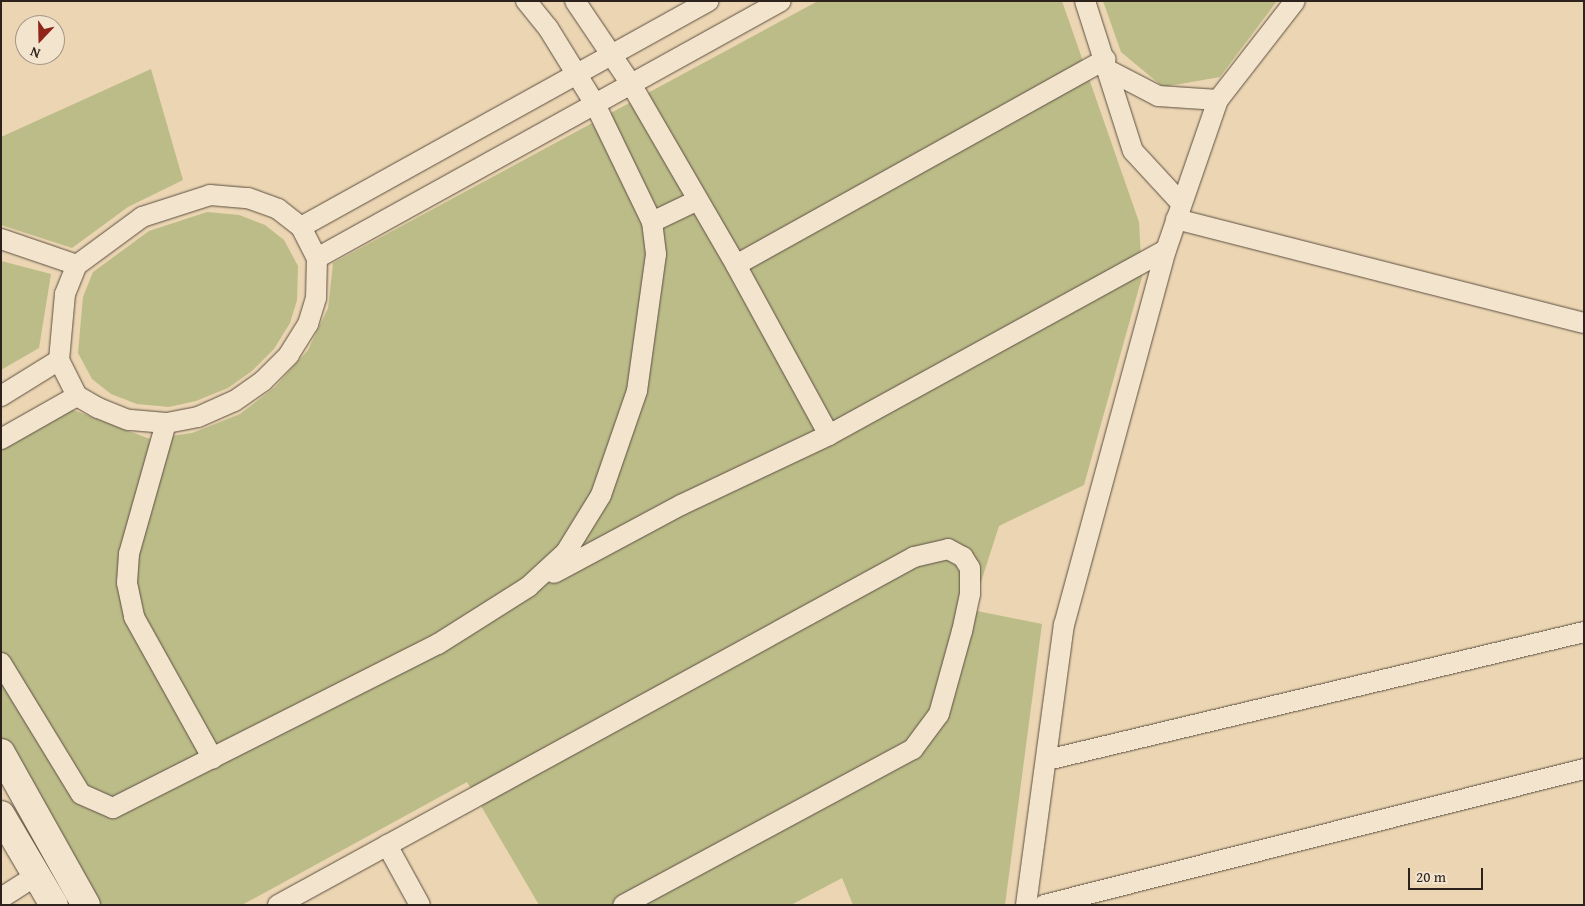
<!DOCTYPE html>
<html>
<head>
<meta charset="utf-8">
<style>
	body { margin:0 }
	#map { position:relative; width:1585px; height:906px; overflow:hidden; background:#ebd5b2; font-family:"Gentium Book Plus",serif }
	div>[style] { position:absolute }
	.green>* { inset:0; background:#bcbc89 }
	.roads { filter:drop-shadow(0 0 1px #5d4f42) drop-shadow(0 0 1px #5d4f42) }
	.minor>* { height:20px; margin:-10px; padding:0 10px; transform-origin:10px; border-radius:10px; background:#f2e4cd }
	.secondary>* { height:28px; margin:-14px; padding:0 14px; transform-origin:14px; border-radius:14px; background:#f2e4cd }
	span { translate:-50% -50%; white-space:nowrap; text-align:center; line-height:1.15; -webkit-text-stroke:4.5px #f2e4cd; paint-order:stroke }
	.frame { position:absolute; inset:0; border:2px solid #2e221d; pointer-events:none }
	.north { position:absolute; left:15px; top:15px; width:50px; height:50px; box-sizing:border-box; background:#f2e4cd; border:1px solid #a49687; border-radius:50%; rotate:201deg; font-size:14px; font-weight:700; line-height:20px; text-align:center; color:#2e221d }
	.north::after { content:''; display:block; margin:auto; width:18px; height:22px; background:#8f2418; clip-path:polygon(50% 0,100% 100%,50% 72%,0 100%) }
	.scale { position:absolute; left:1408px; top:868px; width:75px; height:22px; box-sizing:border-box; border:2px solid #2e221d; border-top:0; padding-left:6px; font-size:15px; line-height:18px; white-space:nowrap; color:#2e221d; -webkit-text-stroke:4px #f2e4cd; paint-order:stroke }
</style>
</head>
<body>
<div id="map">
	<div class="green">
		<i style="clip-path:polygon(818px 1px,1062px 1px,1139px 222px,1142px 277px,1084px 485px,999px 526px,972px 610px,1042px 624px,1005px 905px,853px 905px,842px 878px,791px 905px,539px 905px,467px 782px,242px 905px,91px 905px,1px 743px,1px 446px,68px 408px,150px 439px,192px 433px,240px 414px,275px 387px,308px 350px,328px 308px,333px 263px)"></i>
		<i style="clip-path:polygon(1103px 1px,1277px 1px,1220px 77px,1163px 87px,1121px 52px)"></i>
		<i style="clip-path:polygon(151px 69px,183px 180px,128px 207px,72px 248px,1px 225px,1px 137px)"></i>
		<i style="clip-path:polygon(207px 212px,239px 215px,265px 225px,284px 240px,298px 266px,297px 300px,290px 323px,274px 349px,252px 371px,228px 388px,196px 401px,169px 407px,137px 404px,111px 394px,92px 379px,78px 353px,83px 297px,93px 272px,149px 231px)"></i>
		<i style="clip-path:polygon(1px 261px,51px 274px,39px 348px,1px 370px)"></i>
	</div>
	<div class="roads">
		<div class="minor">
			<i style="left:575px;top:1px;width:100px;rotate:56deg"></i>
			<i style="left:631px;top:84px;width:209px;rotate:59.9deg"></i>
			<i style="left:736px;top:265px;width:423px;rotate:-29.1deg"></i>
			<i style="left:1085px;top:1px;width:157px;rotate:72.3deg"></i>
			<i style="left:1133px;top:151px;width:69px;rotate:47.3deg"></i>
			<i style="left:1110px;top:71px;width:54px;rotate:27.5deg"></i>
			<i style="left:1158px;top:96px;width:60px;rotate:3.8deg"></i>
			<i style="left:210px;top:195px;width:38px;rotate:5deg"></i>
			<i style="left:248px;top:198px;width:32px;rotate:20deg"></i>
			<i style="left:278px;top:209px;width:29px;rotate:38deg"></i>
			<i style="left:301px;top:227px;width:35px;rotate:63deg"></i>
			<i style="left:317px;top:258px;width:40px;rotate:91.4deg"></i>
			<i style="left:316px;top:298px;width:27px;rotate:107deg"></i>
			<i style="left:308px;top:324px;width:36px;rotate:122deg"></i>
			<i style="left:289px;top:355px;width:37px;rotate:135deg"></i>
			<i style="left:263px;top:381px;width:35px;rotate:145deg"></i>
			<i style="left:234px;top:401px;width:39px;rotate:156deg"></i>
			<i style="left:198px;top:417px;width:33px;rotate:169deg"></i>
			<i style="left:166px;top:423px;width:38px;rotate:-175deg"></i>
			<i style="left:128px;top:420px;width:32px;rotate:-158deg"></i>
			<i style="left:98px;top:408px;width:24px;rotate:-150deg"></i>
			<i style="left:77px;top:396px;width:40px;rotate:-116.6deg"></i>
			<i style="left:59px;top:360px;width:66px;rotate:-84.8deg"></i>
			<i style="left:65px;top:294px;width:31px;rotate:-68deg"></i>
			<i style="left:77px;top:265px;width:81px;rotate:-36.4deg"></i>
			<i style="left:142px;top:217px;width:71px;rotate:-17.9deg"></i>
			<i style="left:1176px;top:219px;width:421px;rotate:14.3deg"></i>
			<i style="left:652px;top:222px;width:51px;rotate:-25.6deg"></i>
			<i style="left:301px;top:227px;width:466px;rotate:-29deg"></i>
			<i style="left:1px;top:239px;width:80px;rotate:18.9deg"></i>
			<i style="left:317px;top:258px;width:530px;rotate:-28.98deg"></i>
			<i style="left:1px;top:396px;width:68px;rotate:-31.8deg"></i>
			<i style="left:166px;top:423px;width:136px;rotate:105.8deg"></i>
			<i style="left:129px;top:554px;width:29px;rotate:94deg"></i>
			<i style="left:127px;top:583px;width:35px;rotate:78deg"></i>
			<i style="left:134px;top:617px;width:162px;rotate:60.9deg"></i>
			<i style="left:829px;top:435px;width:384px;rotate:-28.8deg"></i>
			<i style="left:1px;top:439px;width:87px;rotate:-29.5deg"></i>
			<i style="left:554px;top:573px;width:144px;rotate:-28.2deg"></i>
			<i style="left:681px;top:505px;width:164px;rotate:-25.3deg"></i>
			<i style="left:829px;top:435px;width:194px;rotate:-118.7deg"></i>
			<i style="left:1px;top:663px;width:153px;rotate:58.6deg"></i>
			<i style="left:81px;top:794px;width:35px;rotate:24deg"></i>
			<i style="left:113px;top:808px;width:364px;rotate:-26.8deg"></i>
			<i style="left:438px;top:644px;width:107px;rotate:-32.3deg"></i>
			<i style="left:528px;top:587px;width:52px;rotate:-42.6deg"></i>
			<i style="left:566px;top:552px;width:67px;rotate:-58.4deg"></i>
			<i style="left:601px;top:495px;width:110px;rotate:-70.9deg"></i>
			<i style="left:637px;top:391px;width:138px;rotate:-82.1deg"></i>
			<i style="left:656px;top:254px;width:32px;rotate:-97deg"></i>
			<i style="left:652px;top:222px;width:131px;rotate:-115.8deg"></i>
			<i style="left:595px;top:104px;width:89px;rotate:-121.7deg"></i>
			<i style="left:548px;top:28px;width:35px;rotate:-129deg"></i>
			<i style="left:1047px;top:760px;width:552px;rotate:-13.41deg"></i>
			<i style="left:387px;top:845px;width:68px;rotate:61.2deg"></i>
			<i style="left:1px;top:898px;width:43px;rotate:-32.6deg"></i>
			<i style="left:278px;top:905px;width:725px;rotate:-28.69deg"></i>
			<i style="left:914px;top:557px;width:35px;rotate:-13deg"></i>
			<i style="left:948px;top:549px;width:17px;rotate:28deg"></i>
			<i style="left:963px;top:557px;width:13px;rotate:58deg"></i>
			<i style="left:970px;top:568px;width:26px;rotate:90deg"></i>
			<i style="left:970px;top:594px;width:38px;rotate:102deg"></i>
			<i style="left:962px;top:631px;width:86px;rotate:105.5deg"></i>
			<i style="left:939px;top:714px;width:44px;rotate:126.6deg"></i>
			<i style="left:913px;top:749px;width:329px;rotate:151.7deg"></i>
			<i style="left:1026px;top:905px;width:283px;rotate:-82.3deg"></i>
			<i style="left:1064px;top:625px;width:389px;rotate:-74.8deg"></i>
			<i style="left:1166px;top:250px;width:159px;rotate:-70.9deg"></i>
			<i style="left:1218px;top:100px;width:125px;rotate:-52.1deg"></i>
			<i style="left:1044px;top:905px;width:557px;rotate:-14.14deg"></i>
		</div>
		<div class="secondary">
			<i style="left:1px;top:753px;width:174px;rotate:60.8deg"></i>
			<i style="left:1px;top:815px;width:104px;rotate:59.5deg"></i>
		</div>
	</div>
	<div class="frame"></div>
	<div class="north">N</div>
	<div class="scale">20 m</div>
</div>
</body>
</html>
